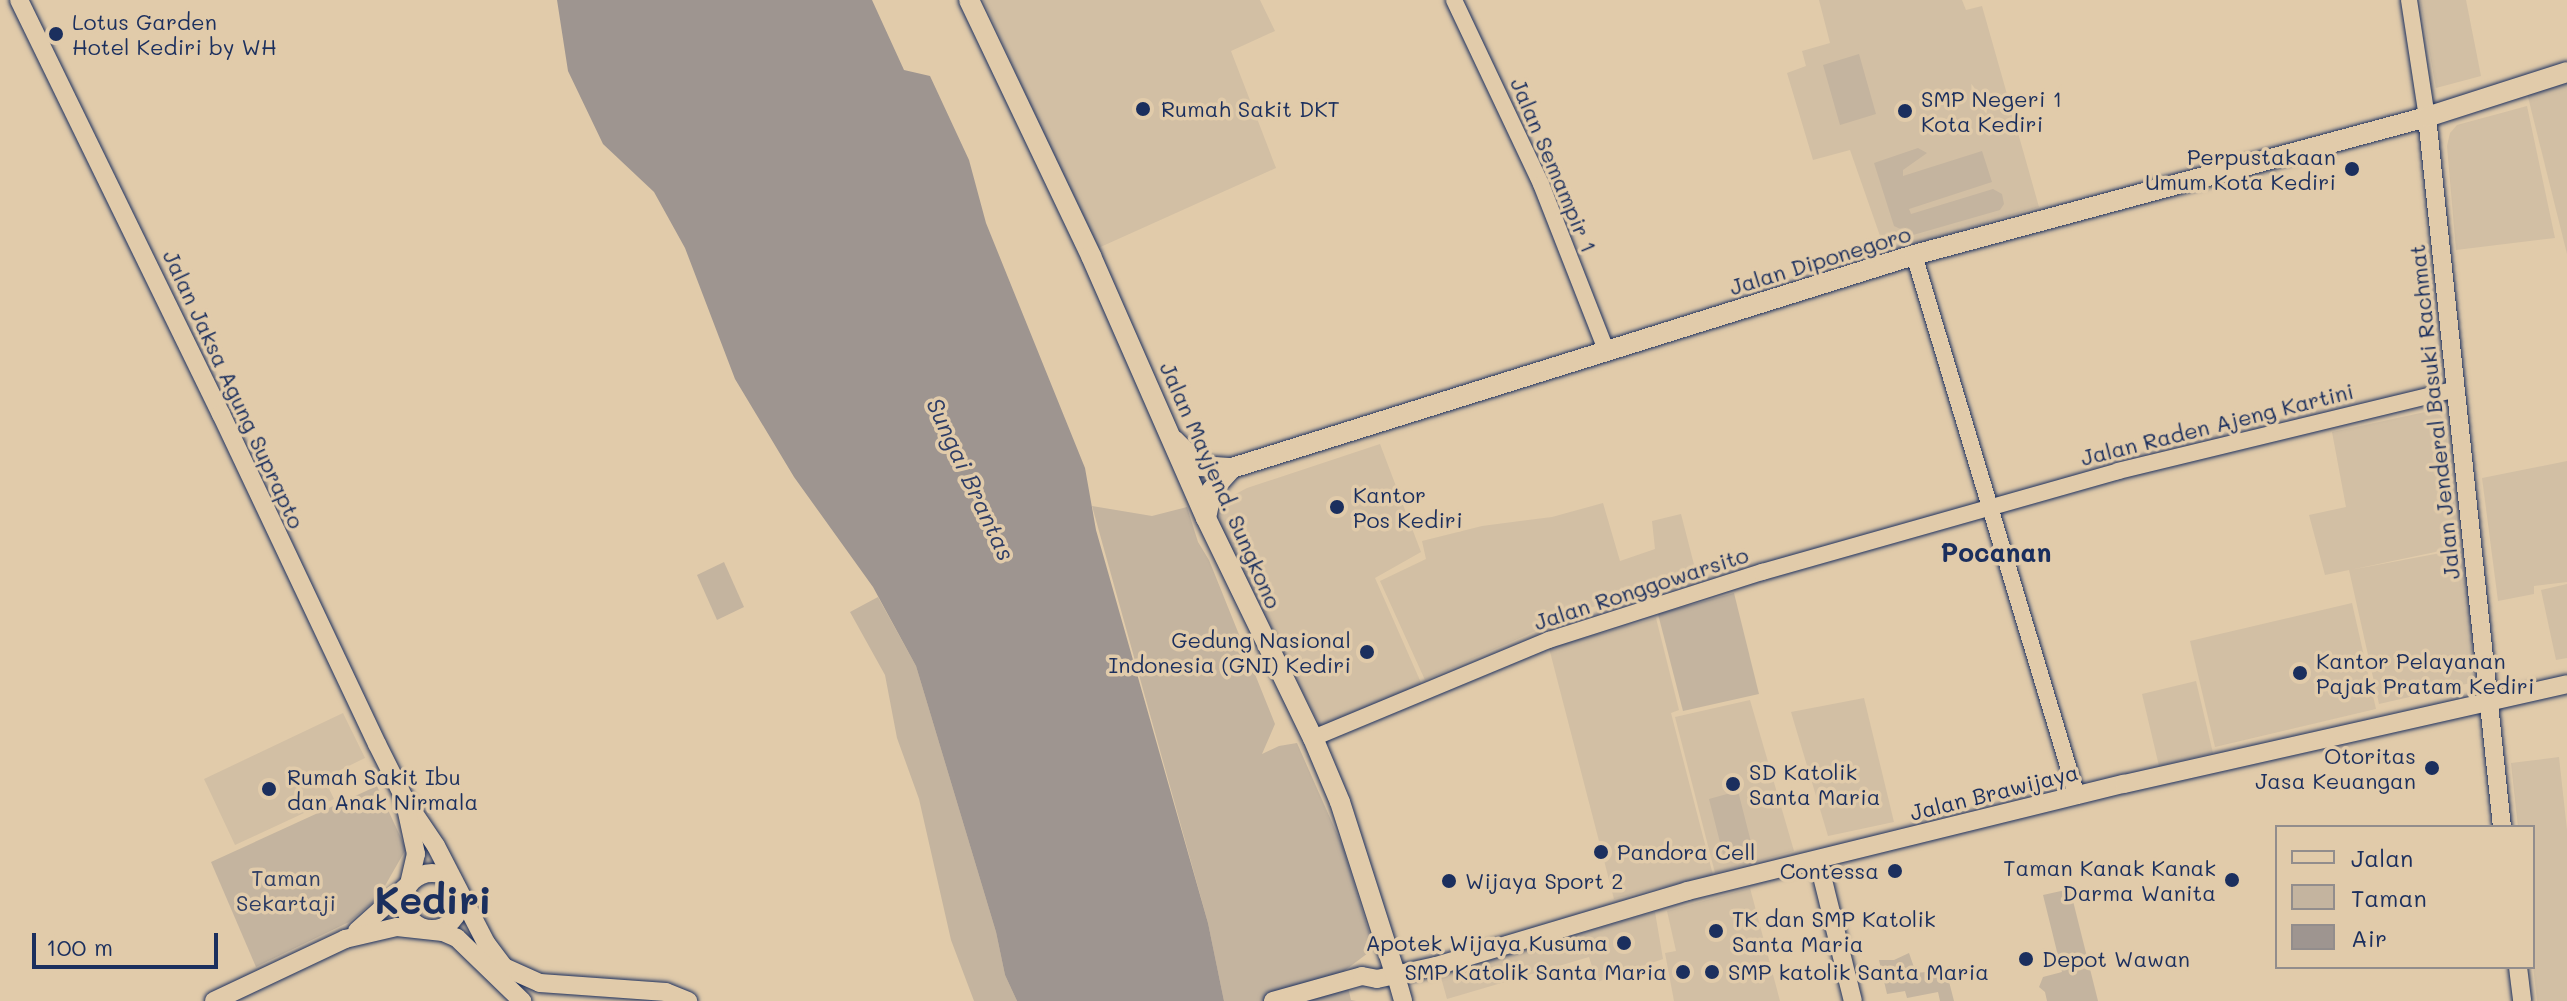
<!DOCTYPE html>
<html>
<head>
<meta charset="utf-8">
<style>
	body { margin:0 }
	#map { position:relative; width:2567px; height:1001px; overflow:hidden; background:#e1cbaa; font-family:Mali,sans-serif }
	div>[style] { position:absolute }
	.built>* { inset:0; background:#d2bfa4 }
	.green>* { inset:0; background:#c4b49f }
	.water>* { inset:0; background:#9e9590 }
	.roads { filter:drop-shadow(0 0 2px #1b2f5e) drop-shadow(0 0 2px #1b2f5e) }
	.tertiary>* { height:16px; margin:-8px; padding:0 8px; transform-origin:8px; border-radius:8px; background:#e1cbaa }
	.secondary>* { height:18px; margin:-9px; padding:0 9px; transform-origin:9px; border-radius:9px; background:#e1cbaa }
	.secondary>.ring { margin:-9px; padding:0; box-sizing:content-box; background:none; border:18px solid #e1cbaa; border-radius:50% }
	.primary>* { height:20px; margin:-10px; padding:0 10px; transform-origin:10px; border-radius:10px; background:#e1cbaa }
	.dots>* { width:22px; height:22px; translate:-50% -50%; box-sizing:border-box; border:4px solid #e1cbaa; border-radius:50% }
	span { translate:-50% -50%; white-space:nowrap; text-align:center; line-height:1.15; -webkit-text-stroke:7px #e1cbaa; paint-order:stroke }
	.poi-label { font-size:22px; color:#1b2f5e }
	.left { translate:0 -50%; text-align:left }
	.right { translate:-100% -50%; text-align:right }
	.street-label { font-size:22px; color:#1b2f5e }
	.park-label { font-size:22px; color:#2c3c64 }
	.water-label { font-size:24px; color:#2f3e66; font-style:italic }
	.quarter-label { font-size:26px; color:#1b2f5e; font-weight:700 }
	.town-label { font-size:38px; color:#1b2f5e; font-weight:700 }
	.legend { position:absolute; left:2275px; top:825px; width:260px; height:144px; box-sizing:border-box; background:#e1cbaa; border:2px solid #928d8c; margin:0; padding:10px 14px; list-style:none; font-size:24px; color:#1b2f5e }
	.legend li { display:flex; align-items:center; gap:16px; height:40px }
	.legend b { width:40px; border:2px solid #928d8c }
	.scale { position:absolute; left:32px; top:933px; width:186px; height:36px; box-sizing:border-box; border:4px solid #1b2f5e; border-top:0; padding-left:10px; font-size:24px; line-height:28px; white-space:nowrap; color:#1b2f5e; -webkit-text-stroke:6px #e1cbaa; paint-order:stroke }
</style>
</head>
<body>
<div id="map">
	<div class="built">
		<i style="clip-path:polygon(983px 0,1260px 0,1275px 31px,1231px 51px,1276px 168px,1096px 249px)"></i>
		<i style="clip-path:polygon(1819px 0,1962px 0,1966px 10px,1982px 6px,2039px 207px,1886px 253px,1850px 150px,1813px 160px,1787px 73px,1806px 66px,1802px 51px,1830px 43px)"></i>
		<i style="clip-path:polygon(2420px 0,2466px 0,2481px 76px,2436px 88px)"></i>
		<i style="clip-path:polygon(2567px 80px,2567px 254px,2527px 93px)"></i>
		<i style="clip-path:polygon(2527px 106px,2555px 238px,2456px 250px,2447px 146px,2450px 133px,2457px 125px)"></i>
		<i style="clip-path:polygon(2430px 411px,2440px 415px,2445px 421px,2459px 547px,2350px 570px,2467px 548px,2482px 672px,2475px 682px,2379px 704px,2349px 570px,2325px 575px,2309px 515px,2346px 507px,2332px 432px)"></i>
		<i style="clip-path:polygon(1380px 444px,1421px 552px,1375px 578px,1422px 685px,1322px 729px,1228px 549px,1219px 525px,1221px 510px,1232px 496px,1247px 488px)"></i>
		<i style="clip-path:polygon(2567px 461px,2567px 582px,2534px 586px,2534px 594px,2498px 601px,2482px 478px)"></i>
		<i style="clip-path:polygon(1603px 503px,1620px 561px,1655px 549px,1652px 521px,1681px 514px,1698px 580px,1585px 609px,1425px 680px,1380px 581px,1426px 559px,1422px 541px,1482px 526px,1552px 517px)"></i>
		<i style="clip-path:polygon(2567px 584px,2567px 658px,2556px 660px,2541px 590px)"></i>
		<i style="clip-path:polygon(2352px 603px,2376px 709px,2215px 747px,2190px 641px)"></i>
		<i style="clip-path:polygon(1656px 618px,1679px 710px,1671px 713px,1713px 875px,1614px 899px,1549px 648px)"></i>
		<i style="clip-path:polygon(2196px 681px,2213px 753px,2159px 766px,2142px 694px)"></i>
		<i style="clip-path:polygon(1864px 698px,1894px 822px,1828px 836px,1791px 712px)"></i>
		<i style="clip-path:polygon(1750px 700px,1794px 851px,1715px 873px,1675px 717px)"></i>
		<i style="clip-path:polygon(343px 713px,365px 758px,324px 778px,334px 799px,235px 845px,204px 779px)"></i>
		<i style="clip-path:polygon(2559px 757px,2567px 830px,2567px 1001px,2537px 1001px,2533px 966px,2533px 827px,2518px 827px,2511px 763px)"></i>
		<i style="clip-path:polygon(1750px 888px,1780px 1001px,1674px 1001px,1665px 953px,1676px 951px,1667px 911px)"></i>
		<i style="clip-path:polygon(1655px 912px,1663px 959px,1597px 982px,1589px 957px,1447px 999px,1440px 974px)"></i>
	</div>
	<div class="green">
		<i style="clip-path:polygon(1859px 54px,1876px 114px,1840px 125px,1823px 65px)"></i>
		<i style="clip-path:polygon(1918px 148px,1927px 153px,1903px 170px,1903px 176px,1982px 151px,1992px 182px,1909px 209px,1907px 204px,1911px 214px,1993px 189px,2002px 194px,2004px 204px,2000px 210px,1913px 235px,1894px 226px,1874px 163px)"></i>
		<i style="clip-path:polygon(1092px 506px,1152px 516px,1187px 507px,1198px 542px,1209px 560px,1275px 724px,1262px 754px,1279px 746px,1297px 743px,1342px 845px,1369px 932px,1368px 953px,1344px 971px,1351px 1000px,1356px 1001px,1224px 1001px,1208px 923px)"></i>
		<i style="clip-path:polygon(724px 562px,744px 607px,717px 620px,697px 575px)"></i>
		<i style="clip-path:polygon(1734px 593px,1759px 694px,1683px 711px,1658px 614px)"></i>
		<i style="clip-path:polygon(878px 597px,916px 666px,996px 932px,1005px 975px,1017px 1001px,974px 1001px,951px 940px,919px 799px,897px 738px,885px 675px,850px 612px)"></i>
		<i style="clip-path:polygon(377px 786px,406px 849px,378px 898px,349px 922px,256px 967px,211px 862px)"></i>
		<i style="clip-path:polygon(1738px 791px,1752px 846px,1746px 848px,1747px 856px,1741px 860px,1734px 851px,1723px 854px,1709px 799px)"></i>
		<i style="clip-path:polygon(2070px 889px,2098px 1001px,2047px 1001px,2045px 992px,2039px 987px,2043px 977px,2062px 972px,2043px 895px)"></i>
		<i style="clip-path:polygon(1909px 953px,1916px 973px,1946px 970px,1954px 1001px,1940px 1001px,1938px 992px,1907px 998px,1905px 991px,1887px 994px,1879px 960px,1894px 960px)"></i>
	</div>
	<div class="water">
		<i style="clip-path:polygon(557px 0,872px 0,904px 70px,930px 76px,969px 160px,986px 223px,1085px 468px,1096px 530px,1208px 923px,1224px 1001px,1017px 1001px,1005px 975px,996px 932px,916px 666px,873px 587px,794px 477px,735px 379px,685px 248px,654px 192px,603px 144px,568px 71px)"></i>
	</div>
	<div class="roads">
		<div class="tertiary">
			<i style="left:1454px;top:0;width:204px;rotate:64.7deg"></i>
			<i style="left:1541px;top:184px;width:178px;rotate:68.6deg"></i>
			<i style="left:2409px;top:0;width:118px;rotate:81.3deg"></i>
			<i style="left:1914px;top:255px;width:565px;rotate:73.23deg"></i>
			<i style="left:1313px;top:738px;width:256px;rotate:-22.6deg"></i>
			<i style="left:1549px;top:640px;width:224px;rotate:-17.7deg"></i>
			<i style="left:1762px;top:572px;width:370px;rotate:-15.8deg"></i>
			<i style="left:2118px;top:471px;width:346px;rotate:-13.6deg"></i>
		</div>
		<div class="secondary">
			<i style="left:19px;top:0;width:461px;rotate:64deg"></i>
			<i style="left:221px;top:414px;width:365px;rotate:64.7deg"></i>
			<i style="left:377px;top:744px;width:63px;rotate:63.4deg"></i>
			<i style="left:405px;top:800px;width:55px;rotate:56deg"></i>
			<i style="left:436px;top:846px;width:109px;rotate:62.7deg"></i>
			<i style="left:486px;top:943px;width:30px;rotate:53deg"></i>
			<i style="left:504px;top:967px;width:39px;rotate:24deg"></i>
			<i style="left:540px;top:983px;width:126px;rotate:4.1deg"></i>
			<i style="left:666px;top:992px;width:24px;rotate:22deg"></i>
			<i style="left:2427px;top:117px;width:714px;rotate:83.97deg"></i>
			<i style="left:1818px;top:860px;width:145px;rotate:76.1deg"></i>
			<i class="ring" style="left:404px;top:873px;width:38px;height:38px"></i>
			<i style="left:357px;top:931px;width:70px;rotate:-42.1deg"></i>
			<i style="left:409px;top:884px;width:31px;rotate:-77deg"></i>
			<i style="left:416px;top:854px;width:52px;rotate:-102.2deg"></i>
			<i style="left:2518px;top:967px;width:34px;rotate:83deg"></i>
			<i style="left:1396px;top:976px;width:26px;rotate:74deg"></i>
			<i style="left:214px;top:1001px;width:145px;rotate:-25.3deg"></i>
			<i style="left:345px;top:939px;width:53px;rotate:-13deg"></i>
			<i style="left:397px;top:927px;width:46px;rotate:6.2deg"></i>
			<i style="left:443px;top:932px;width:15px;rotate:23deg"></i>
			<i style="left:457px;top:938px;width:91px;rotate:44.1deg"></i>
			<i style="left:1273px;top:1001px;width:92px;rotate:-15.7deg"></i>
			<i style="left:1362px;top:976px;width:15px;rotate:11deg"></i>
			<i style="left:1377px;top:979px;width:60px;rotate:-12.4deg"></i>
			<i style="left:1436px;top:966px;width:262px;rotate:-16.6deg"></i>
			<i style="left:1687px;top:891px;width:450px;rotate:-13.8deg"></i>
			<i style="left:2124px;top:784px;width:454px;rotate:-12.7deg"></i>
		</div>
		<div class="primary">
			<i style="left:969px;top:0;width:284px;rotate:64.5deg"></i>
			<i style="left:1091px;top:256px;width:286px;rotate:66.3deg"></i>
			<i style="left:1206px;top:518px;width:245px;rotate:64.1deg"></i>
			<i style="left:1313px;top:738px;width:69px;rotate:67.1deg"></i>
			<i style="left:1340px;top:802px;width:183px;rotate:72.2deg"></i>
			<i style="left:1174px;top:440px;width:37px;rotate:45deg"></i>
			<i style="left:1200px;top:466px;width:32px;rotate:4deg"></i>
			<i style="left:1232px;top:468px;width:714px;rotate:-17.34deg"></i>
			<i style="left:1914px;top:255px;width:531px;rotate:-15.06deg"></i>
			<i style="left:2427px;top:117px;width:147px;rotate:-17.8deg"></i>
			<i style="left:1206px;top:518px;width:29px;rotate:-78deg"></i>
			<i style="left:1212px;top:490px;width:30px;rotate:-48deg"></i>
		</div>
	</div>
	<div class="dots">
		<i style="left:56px;top:34px;background:#1b2f5e"></i>
		<i style="left:1143px;top:109px;background:#1b2f5e"></i>
		<i style="left:1905px;top:111px;background:#1b2f5e"></i>
		<i style="left:2352px;top:169px;background:#1b2f5e"></i>
		<i style="left:1337px;top:507px;background:#1b2f5e"></i>
		<i style="left:1367px;top:652px;background:#1b2f5e"></i>
		<i style="left:2300px;top:673px;background:#1b2f5e"></i>
		<i style="left:2432px;top:768px;background:#1b2f5e"></i>
		<i style="left:1733px;top:784px;background:#1b2f5e"></i>
		<i style="left:269px;top:789px;background:#1b2f5e"></i>
		<i style="left:1601px;top:852px;background:#1b2f5e"></i>
		<i style="left:1895px;top:871px;background:#1b2f5e"></i>
		<i style="left:2232px;top:880px;background:#1b2f5e"></i>
		<i style="left:1449px;top:881px;background:#1b2f5e"></i>
		<i style="left:1716px;top:931px;background:#1b2f5e"></i>
		<i style="left:1624px;top:943px;background:#1b2f5e"></i>
		<i style="left:2026px;top:959px;background:#1b2f5e"></i>
		<i style="left:1683px;top:972px;background:#1b2f5e"></i>
		<i style="left:1712px;top:972px;background:#1b2f5e"></i>
	</div>
	<div class="poi-label">
		<span class="left" style="left:72px;top:34px">Lotus Garden<br>Hotel Kediri by WH</span>
		<span class="left" style="left:1921px;top:111px">SMP Negeri 1<br>Kota Kediri</span>
		<span class="left" style="left:1161px;top:109px">Rumah Sakit DKT</span>
		<span class="right" style="left:2336px;top:169px">Perpustakaan<br>Umum Kota Kediri</span>
		<span class="left" style="left:1353px;top:507px">Kantor<br>Pos Kediri</span>
		<span class="right" style="left:1351px;top:652px">Gedung Nasional<br>Indonesia (GNI) Kediri</span>
		<span class="left" style="left:2316px;top:673px">Kantor Pelayanan<br>Pajak Pratam Kediri</span>
		<span class="right" style="left:2416px;top:768px">Otoritas<br>Jasa Keuangan</span>
		<span class="left" style="left:1749px;top:784px">SD Katolik<br>Santa Maria</span>
		<span class="left" style="left:287px;top:789px">Rumah Sakit Ibu<br>dan Anak Nirmala</span>
		<span class="left" style="left:1617px;top:852px">Pandora Cell</span>
		<span class="right" style="left:2216px;top:880px">Taman Kanak Kanak<br>Darma Wanita</span>
		<span class="right" style="left:1879px;top:871px">Contessa</span>
		<span class="left" style="left:1465px;top:881px">Wijaya Sport 2</span>
		<span class="left" style="left:1732px;top:931px">TK dan SMP Katolik<br>Santa Maria</span>
		<span class="right" style="left:1608px;top:943px">Apotek Wijaya Kusuma</span>
		<span class="left" style="left:2042px;top:959px">Depot Wawan</span>
		<span class="right" style="left:1667px;top:972px">SMP Katolik Santa Maria</span>
		<span class="left" style="left:1728px;top:972px">SMP katolik Santa Maria</span>
	</div>
	<div class="street-label">
		<span style="left:1554px;top:165px;rotate:67deg">Jalan Semampir 1</span>
		<span style="left:1820px;top:260px;rotate:-17deg">Jalan Diponegoro</span>
		<span style="left:234px;top:389px;rotate:65deg">Jalan Jaksa Agung Suprapto</span>
		<span style="left:2434px;top:412px;rotate:-96deg">Jalan Jenderal Basuki Rachmat</span>
		<span style="left:2217px;top:424px;rotate:-14deg">Jalan Raden Ajeng Kartini</span>
		<span style="left:1221px;top:485px;rotate:66deg">Jalan Mayjend. Sungkono</span>
		<span style="left:1641px;top:588px;rotate:-18deg">Jalan Ronggowarsito</span>
		<span style="left:1994px;top:792px;rotate:-14deg">Jalan Brawijaya</span>
	</div>
	<div class="park-label">
		<span style="left:286px;top:890px">Taman<br>Sekartaji</span>
	</div>
	<div class="water-label">
		<span style="left:971px;top:479px;rotate:65deg">Sungai Brantas</span>
	</div>
	<div class="quarter-label">
		<span style="left:1996px;top:553px">Pocanan</span>
	</div>
	<div class="town-label">
		<span style="left:433px;top:900px">Kediri</span>
	</div>
	<ul class="legend">
	<li><b style="height:10px;background:#e1cbaa"></b>Jalan</li>
	<li><b style="height:22px;background:#c4b49f"></b>Taman</li>
	<li><b style="height:22px;background:#9e9590"></b>Air</li>
	</ul>
	<div class="scale">100 m</div>
</div>
</body>
</html>
